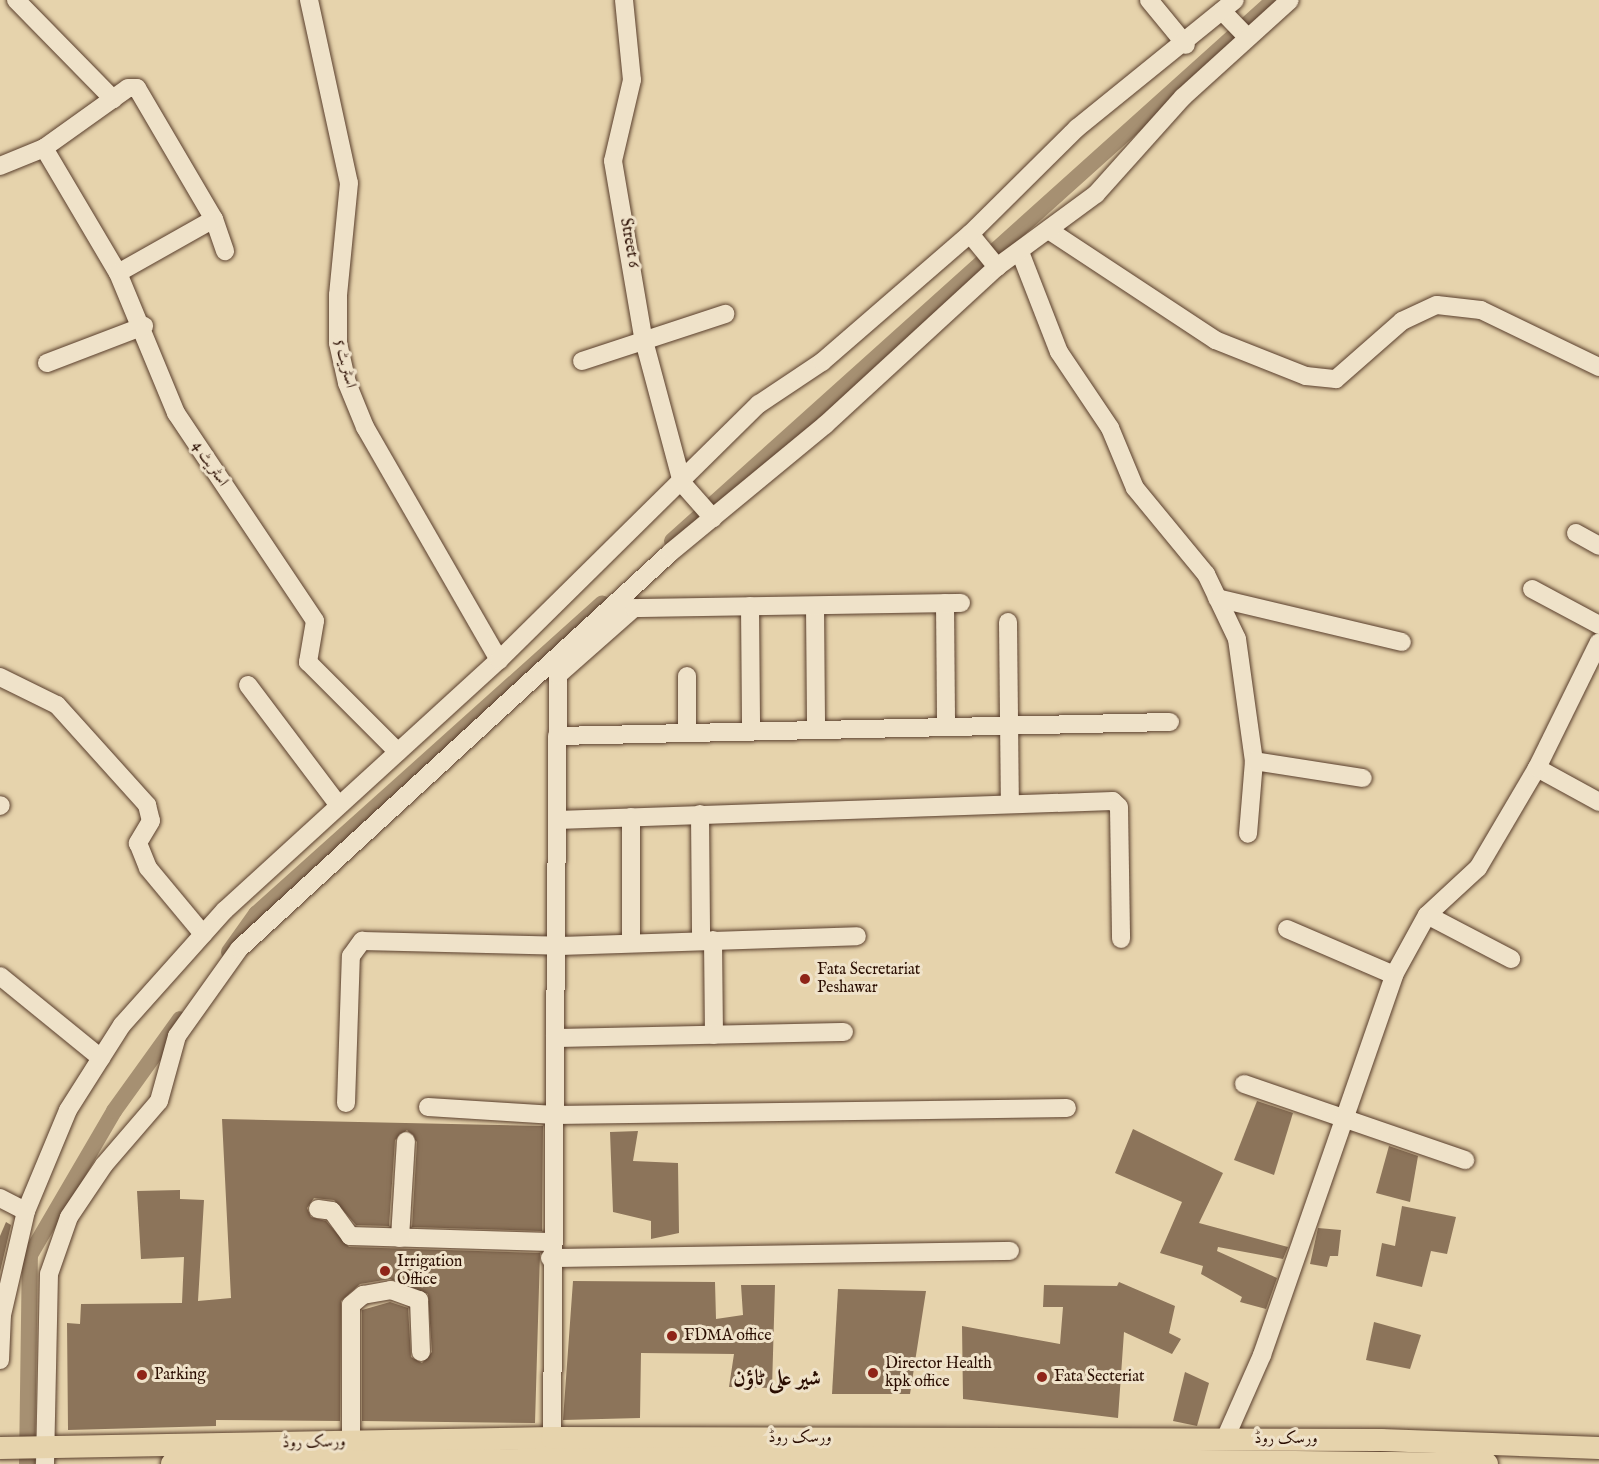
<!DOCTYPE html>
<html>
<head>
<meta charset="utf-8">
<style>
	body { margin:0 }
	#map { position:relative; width:1599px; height:1464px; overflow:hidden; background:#e6d3ac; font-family:"IM FELL English",Amiri,serif }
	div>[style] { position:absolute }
	.canal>* { height:16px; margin:-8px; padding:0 8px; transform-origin:8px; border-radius:8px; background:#a69072 }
	.building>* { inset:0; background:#8c745a }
	.roads { filter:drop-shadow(0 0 2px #593e2c) drop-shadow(0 0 2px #593e2c) }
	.minor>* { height:18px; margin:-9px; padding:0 9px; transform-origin:9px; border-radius:9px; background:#efe2c9 }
	.major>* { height:22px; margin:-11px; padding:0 11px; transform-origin:11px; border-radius:11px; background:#e6d3ac }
	.dots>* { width:16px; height:16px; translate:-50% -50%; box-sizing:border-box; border:3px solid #efe2c9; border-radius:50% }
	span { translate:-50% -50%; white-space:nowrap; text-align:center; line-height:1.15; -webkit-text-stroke:6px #efe2c9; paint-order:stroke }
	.street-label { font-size:16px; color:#2a0d01 }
	.poi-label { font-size:16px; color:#2a0d01 }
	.left { translate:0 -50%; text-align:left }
	.district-label { font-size:22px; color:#2a0d01; font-weight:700 }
</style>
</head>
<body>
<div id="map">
	<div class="canal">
		<i style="left:672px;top:541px;width:809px;rotate:-41.95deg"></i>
		<i style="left:229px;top:952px;width:47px;rotate:-54.6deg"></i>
		<i style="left:256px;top:914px;width:465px;rotate:-41.9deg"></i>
		<i style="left:27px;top:1464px;width:209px;rotate:-89.2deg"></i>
		<i style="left:30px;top:1255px;width:167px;rotate:-59.7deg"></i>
		<i style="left:114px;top:1111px;width:113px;rotate:-54.3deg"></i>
	</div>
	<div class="building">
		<i style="clip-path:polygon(1257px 1101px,1293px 1113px,1274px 1175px,1234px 1160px)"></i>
		<i style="clip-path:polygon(222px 1119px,543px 1126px,542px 1231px,412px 1227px,417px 1142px,407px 1130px,395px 1140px,389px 1226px,356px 1225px,334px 1200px,314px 1198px,307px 1208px,311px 1217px,326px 1221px,349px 1247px,540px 1253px,535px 1423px,362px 1421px,362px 1310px,390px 1302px,408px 1308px,411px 1357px,422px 1363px,432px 1352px,428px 1294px,390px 1279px,360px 1284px,341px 1301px,340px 1421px,216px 1420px,216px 1426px,68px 1430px,67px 1323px,80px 1324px,81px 1304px,182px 1303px,184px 1257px,141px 1259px,137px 1191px,180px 1190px,180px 1199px,204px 1200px,198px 1301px,231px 1298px)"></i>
		<i style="clip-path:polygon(1133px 1129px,1223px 1173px,1199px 1223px,1288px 1247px,1283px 1259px,1218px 1247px,1217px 1251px,1277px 1278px,1266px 1309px,1240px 1302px,1242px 1297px,1201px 1274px,1203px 1266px,1160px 1253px,1182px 1202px,1115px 1173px)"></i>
		<i style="clip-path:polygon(638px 1131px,633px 1161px,678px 1163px,679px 1233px,651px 1239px,651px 1221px,613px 1212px,610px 1132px)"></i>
		<i style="clip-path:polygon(1389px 1146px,1418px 1156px,1410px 1202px,1376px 1193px)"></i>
		<i style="clip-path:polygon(1402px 1206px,1456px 1217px,1447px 1254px,1431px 1251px,1422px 1287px,1376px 1276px,1382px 1243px,1395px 1246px)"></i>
		<i style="clip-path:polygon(6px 1222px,11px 1225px,0 1272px,0 1236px)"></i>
		<i style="clip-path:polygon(1318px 1228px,1341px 1230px,1338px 1256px,1330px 1256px,1327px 1267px,1310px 1264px)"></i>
		<i style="clip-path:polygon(573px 1281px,715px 1282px,716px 1319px,743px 1315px,741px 1285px,775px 1285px,772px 1388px,729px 1387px,734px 1354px,641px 1353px,640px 1418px,563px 1420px)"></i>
		<i style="clip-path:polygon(1119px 1282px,1175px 1306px,1169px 1333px,1181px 1339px,1172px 1354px,1124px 1332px,1118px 1418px,963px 1399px,962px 1326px,1060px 1344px,1063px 1307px,1043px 1307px,1044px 1285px,1117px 1286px)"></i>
		<i style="clip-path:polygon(838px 1289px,926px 1291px,910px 1394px,832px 1394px)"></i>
		<i style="clip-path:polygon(1374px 1322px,1421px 1335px,1410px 1369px,1366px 1360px)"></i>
		<i style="clip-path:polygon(1185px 1372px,1209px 1383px,1197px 1426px,1173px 1421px)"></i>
	</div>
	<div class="roads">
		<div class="minor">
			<i style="left:16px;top:0;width:139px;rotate:45.6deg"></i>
			<i style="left:309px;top:0;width:187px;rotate:77.7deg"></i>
			<i style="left:349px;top:183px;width:113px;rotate:95.6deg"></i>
			<i style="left:338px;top:295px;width:48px;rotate:90deg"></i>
			<i style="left:338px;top:343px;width:41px;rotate:77.3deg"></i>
			<i style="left:347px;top:383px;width:48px;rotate:67.8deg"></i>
			<i style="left:365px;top:427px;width:269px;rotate:60.1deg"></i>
			<i style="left:624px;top:0;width:80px;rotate:84.3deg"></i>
			<i style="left:632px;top:80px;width:83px;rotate:103.2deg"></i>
			<i style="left:613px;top:161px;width:179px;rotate:80.3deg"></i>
			<i style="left:643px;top:337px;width:151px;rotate:75deg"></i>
			<i style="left:682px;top:483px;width:47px;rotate:48.5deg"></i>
			<i style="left:1149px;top:0;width:58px;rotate:50.6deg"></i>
			<i style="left:1222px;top:11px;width:37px;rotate:46deg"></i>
			<i style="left:44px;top:148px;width:145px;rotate:59.4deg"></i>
			<i style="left:118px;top:273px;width:152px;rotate:67.5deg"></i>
			<i style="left:176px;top:413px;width:250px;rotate:56.2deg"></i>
			<i style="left:315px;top:621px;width:42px;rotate:99.7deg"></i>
			<i style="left:308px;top:662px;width:127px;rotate:45deg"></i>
			<i style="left:0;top:166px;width:48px;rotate:-22.2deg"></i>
			<i style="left:44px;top:148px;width:103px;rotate:-35.5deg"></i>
			<i style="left:128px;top:88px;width:9px"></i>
			<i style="left:137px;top:88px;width:152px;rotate:59.6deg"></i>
			<i style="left:214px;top:219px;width:34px;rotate:71deg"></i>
			<i style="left:1050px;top:231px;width:198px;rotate:33.4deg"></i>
			<i style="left:1215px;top:340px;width:98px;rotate:21.6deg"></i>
			<i style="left:1306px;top:376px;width:30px;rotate:6deg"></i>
			<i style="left:1336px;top:379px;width:88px;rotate:-41.3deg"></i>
			<i style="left:1402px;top:321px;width:38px;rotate:-25deg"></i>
			<i style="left:1437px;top:305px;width:44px;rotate:6.5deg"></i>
			<i style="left:1481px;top:310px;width:131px;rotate:25.8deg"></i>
			<i style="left:970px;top:234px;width:43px;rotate:50.7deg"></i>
			<i style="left:1020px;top:252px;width:107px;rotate:68.7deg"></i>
			<i style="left:1059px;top:352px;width:92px;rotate:56.1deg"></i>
			<i style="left:1110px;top:428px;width:65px;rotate:67.4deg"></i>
			<i style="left:1135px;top:488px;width:112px;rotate:50.5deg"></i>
			<i style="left:1206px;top:574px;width:72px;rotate:64.5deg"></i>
			<i style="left:1237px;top:639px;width:123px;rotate:82.1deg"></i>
			<i style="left:1254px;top:761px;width:73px;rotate:94.7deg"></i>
			<i style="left:118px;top:273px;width:110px;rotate:-29.4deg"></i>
			<i style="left:582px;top:361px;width:151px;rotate:-18.2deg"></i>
			<i style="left:47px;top:363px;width:104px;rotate:-20.9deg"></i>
			<i style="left:1576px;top:533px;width:26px;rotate:29deg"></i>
			<i style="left:1532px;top:589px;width:76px;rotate:28.2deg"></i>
			<i style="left:1217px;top:598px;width:190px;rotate:13.4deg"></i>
			<i style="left:945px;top:603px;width:124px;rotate:89.5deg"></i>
			<i style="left:750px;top:606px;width:125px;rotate:89.5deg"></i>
			<i style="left:815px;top:606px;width:124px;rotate:89.5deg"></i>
			<i style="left:1008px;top:622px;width:180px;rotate:89.4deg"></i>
			<i style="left:687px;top:676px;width:57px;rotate:90deg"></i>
			<i style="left:0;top:677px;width:64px;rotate:26.2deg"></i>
			<i style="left:57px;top:705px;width:135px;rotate:48deg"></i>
			<i style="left:147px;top:805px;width:16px;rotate:76deg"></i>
			<i style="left:151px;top:821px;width:26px;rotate:121deg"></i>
			<i style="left:138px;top:843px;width:27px;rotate:68deg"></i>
			<i style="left:148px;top:868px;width:86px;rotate:50.2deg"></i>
			<i style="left:248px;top:685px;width:148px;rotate:53deg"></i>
			<i style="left:557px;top:736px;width:613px;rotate:-1.31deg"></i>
			<i style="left:1254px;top:761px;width:110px;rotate:8.9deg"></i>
			<i style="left:1537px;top:768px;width:71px;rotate:28.7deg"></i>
			<i style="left:0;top:806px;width:1px;rotate:-45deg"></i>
			<i style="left:700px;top:814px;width:127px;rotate:89.5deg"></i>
			<i style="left:557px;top:820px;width:556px;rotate:-1.96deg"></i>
			<i style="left:1113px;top:801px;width:8px;rotate:45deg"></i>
			<i style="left:1119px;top:807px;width:132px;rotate:89.1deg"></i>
			<i style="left:1427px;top:915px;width:95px;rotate:27.6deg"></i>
			<i style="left:1287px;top:929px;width:116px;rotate:23.3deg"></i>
			<i style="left:713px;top:940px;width:95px;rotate:89.4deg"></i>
			<i style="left:631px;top:943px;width:126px;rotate:-90deg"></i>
			<i style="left:0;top:976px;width:130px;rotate:39.1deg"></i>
			<i style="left:555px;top:1038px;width:289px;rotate:-1.2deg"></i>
			<i style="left:1244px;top:1084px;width:234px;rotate:19deg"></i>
			<i style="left:346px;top:1103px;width:147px;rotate:-88.1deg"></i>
			<i style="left:351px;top:956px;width:19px;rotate:-54deg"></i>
			<i style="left:362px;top:941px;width:198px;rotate:1.4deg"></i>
			<i style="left:560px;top:946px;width:297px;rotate:-1.9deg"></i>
			<i style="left:428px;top:1107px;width:127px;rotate:3.6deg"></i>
			<i style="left:555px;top:1115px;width:512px;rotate:-0.78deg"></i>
			<i style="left:0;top:1198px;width:29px;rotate:27deg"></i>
			<i style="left:318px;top:1209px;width:14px;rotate:8deg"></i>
			<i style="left:332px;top:1211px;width:31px;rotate:54deg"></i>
			<i style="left:350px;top:1236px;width:200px;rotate:1.7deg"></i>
			<i style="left:400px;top:1238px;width:97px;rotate:-86.5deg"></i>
			<i style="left:550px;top:1258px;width:460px;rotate:-0.9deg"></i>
			<i style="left:0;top:1360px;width:45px;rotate:-87.5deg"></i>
			<i style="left:2px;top:1315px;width:107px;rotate:-77deg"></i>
			<i style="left:26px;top:1211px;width:109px;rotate:-67.4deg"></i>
			<i style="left:68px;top:1110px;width:101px;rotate:-57.6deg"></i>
			<i style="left:122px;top:1025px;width:154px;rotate:-48.2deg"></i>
			<i style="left:225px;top:910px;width:371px;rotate:-42.4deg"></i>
			<i style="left:499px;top:660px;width:365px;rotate:-44.6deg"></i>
			<i style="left:759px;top:404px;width:76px;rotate:-33.7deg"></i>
			<i style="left:822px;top:362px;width:196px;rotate:-40.9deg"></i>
			<i style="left:970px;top:234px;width:151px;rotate:-44.7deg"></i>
			<i style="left:1077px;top:128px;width:203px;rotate:-39deg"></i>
			<i style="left:552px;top:1438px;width:763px;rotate:-89.55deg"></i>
			<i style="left:558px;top:675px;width:101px;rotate:-41.4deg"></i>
			<i style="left:634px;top:608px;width:327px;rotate:-0.9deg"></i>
			<i style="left:1225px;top:1439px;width:92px;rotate:-66.2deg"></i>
			<i style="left:1262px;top:1355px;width:402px;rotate:-70.8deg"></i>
			<i style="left:1394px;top:975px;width:68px;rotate:-61.2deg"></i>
			<i style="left:1427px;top:915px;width:69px;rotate:-42.7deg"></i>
			<i style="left:1478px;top:868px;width:116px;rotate:-59.5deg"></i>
			<i style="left:1537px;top:768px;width:140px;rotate:-63.8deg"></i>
			<i style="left:351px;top:1442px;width:137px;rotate:-90deg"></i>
			<i style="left:351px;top:1305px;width:16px;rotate:-40deg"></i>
			<i style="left:363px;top:1295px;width:28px;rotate:-10deg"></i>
			<i style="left:391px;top:1290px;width:30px;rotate:20deg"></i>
			<i style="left:419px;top:1300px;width:52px;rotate:87.8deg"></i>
			<i style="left:45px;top:1464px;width:190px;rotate:-88.8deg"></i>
			<i style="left:49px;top:1274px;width:60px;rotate:-70.7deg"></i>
			<i style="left:69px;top:1217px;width:63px;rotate:-56.1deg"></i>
			<i style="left:104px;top:1165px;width:84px;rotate:-49.3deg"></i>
			<i style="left:159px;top:1101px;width:67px;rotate:-74.5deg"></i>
			<i style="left:177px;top:1036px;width:107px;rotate:-54.5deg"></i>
			<i style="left:239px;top:949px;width:587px;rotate:-42.58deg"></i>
			<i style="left:671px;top:552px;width:200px;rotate:-39.5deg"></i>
			<i style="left:825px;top:425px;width:234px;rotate:-42.6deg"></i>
			<i style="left:997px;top:267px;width:123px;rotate:-36.4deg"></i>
			<i style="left:1096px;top:194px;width:130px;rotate:-48.1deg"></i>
			<i style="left:1183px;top:97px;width:144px;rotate:-42.2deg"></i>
		</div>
		<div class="major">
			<i style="left:0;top:1448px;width:552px;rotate:-1.04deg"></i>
			<i style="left:552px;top:1438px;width:829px;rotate:0.14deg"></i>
			<i style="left:1381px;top:1440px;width:218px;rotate:2.1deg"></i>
			<i style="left:172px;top:1464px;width:629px;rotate:-0.64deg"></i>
			<i style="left:801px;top:1457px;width:686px;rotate:0.58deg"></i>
		</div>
	</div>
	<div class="dots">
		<i style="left:805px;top:979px;background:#8f2418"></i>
		<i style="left:385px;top:1271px;background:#8f2418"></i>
		<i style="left:672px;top:1336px;background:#8f2418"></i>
		<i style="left:873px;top:1373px;background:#8f2418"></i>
		<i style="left:142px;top:1375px;background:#8f2418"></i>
		<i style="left:1042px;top:1377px;background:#8f2418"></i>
	</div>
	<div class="street-label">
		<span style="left:629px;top:243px;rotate:80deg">Street 6</span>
		<span style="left:345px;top:364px;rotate:77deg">اسٹریٹ 5</span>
		<span style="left:210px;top:464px;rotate:56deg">اسٹریٹ 4</span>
		<span style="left:800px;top:1438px">ورسک روڈ</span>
		<span style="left:1286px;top:1439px">ورسک روڈ</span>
		<span style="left:314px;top:1443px;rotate:-1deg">ورسک روڈ</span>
	</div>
	<div class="poi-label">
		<span class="left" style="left:817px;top:979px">Fata Secretariat<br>Peshawar</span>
		<span class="left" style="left:397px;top:1271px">Irrigation<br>Office</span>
		<span class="left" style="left:684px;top:1336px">FDMA office</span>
		<span class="left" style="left:885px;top:1373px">Director Health<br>kpk office</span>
		<span class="left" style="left:154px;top:1375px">Parking</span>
		<span class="left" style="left:1054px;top:1377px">Fata Secteriat</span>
	</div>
	<div class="district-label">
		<span style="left:777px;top:1380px">شیر علی ٹاؤن</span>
	</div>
</div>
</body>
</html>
